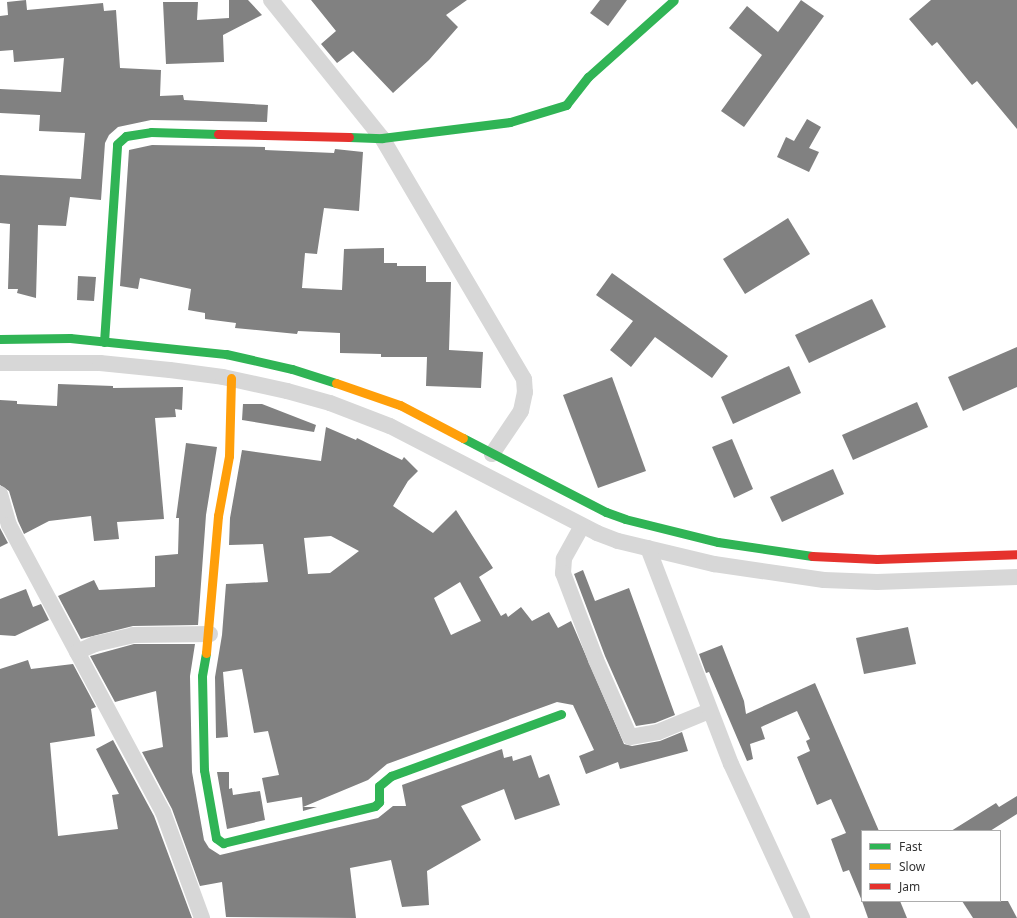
<!DOCTYPE html>
<html>
<head>
<meta charset="utf-8">
<style>
	body { margin:0 }
	#map { position:relative; width:1017px; height:918px; overflow:hidden; background:#fff; font-family:"Noto Sans",sans-serif }
	div>[style] { position:absolute }
	.building>* { inset:0; background:#818181 }
	.street>* { height:16px; margin:-8px; padding:0 8px; transform-origin:8px; border-radius:8px; background:#d7d7d7 }
	.fast>* { height:9px; margin:-4.5px; padding:0 4.5px; transform-origin:4.5px; border-radius:4.5px; background:#30b455 }
	.slow>* { height:9px; margin:-4.5px; padding:0 4.5px; transform-origin:4.5px; border-radius:4.5px; background:#ff9f0a }
	.jam>* { height:9px; margin:-4.5px; padding:0 4.5px; transform-origin:4.5px; border-radius:4.5px; background:#e5322d }
	span { translate:-50% -50%; white-space:nowrap; text-align:center; line-height:1.15; -webkit-text-stroke:4px #fff; paint-order:stroke }
	.legend { position:absolute; left:861px; top:830px; width:140px; height:72px; box-sizing:border-box; background:#fff; border:1px solid #adadad; margin:0; padding:5px 7px; list-style:none; font-size:12px; color:#333 }
	.legend li { display:flex; align-items:center; gap:8px; height:20px }
	.legend b { width:20px; border:1px solid #adadad }
</style>
</head>
<body>
<div id="map">
	<div class="building">
		<i style="clip-path:polygon(26px 0,27px 10px,103px 3px,104px 11px,116px 10px,120px 68px,161px 70px,160px 96px,183px 95px,184px 100px,268px 105px,267px 122px,151px 120px,118px 127px,109px 135px,105px 143px,101px 200px,70px 197px,66px 226px,38px 225px,36px 298px,17px 293px,18px 289px,8px 289px,10px 224px,0 223px,0 175px,81px 179px,85px 133px,39px 131px,40px 115px,0 113px,0 89px,61px 92px,64px 58px,14px 62px,13px 50px,0 51px,0 16px,8px 15px,7px 2px)"></i>
		<i style="clip-path:polygon(229px 0,248px 0,262px 15px,223px 35px,224px 62px,166px 64px,163px 2px,198px 2px,197px 20px,229px 18px)"></i>
		<i style="clip-path:polygon(311px 0,467px 0,446px 15px,458px 27px,429px 60px,393px 93px,353px 51px,337px 63px,321px 44px,336px 31px)"></i>
		<i style="clip-path:polygon(600px 0,627px 0,608px 26px,590px 13px)"></i>
		<i style="clip-path:polygon(801px 0,824px 16px,744px 127px,721px 111px,762px 55px,729px 28px,747px 6px,778px 32px)"></i>
		<i style="clip-path:polygon(931px 0,1017px 0,1017px 129px,977px 81px,972px 85px,937px 42px,932px 46px,909px 19px)"></i>
		<i style="clip-path:polygon(807px 119px,821px 127px,809px 148px,819px 152px,809px 172px,777px 157px,786px 137px,794px 141px)"></i>
		<i style="clip-path:polygon(152px 145px,265px 147px,265px 150px,334px 153px,335px 149px,363px 152px,359px 211px,324px 208px,317px 254px,305px 253px,302px 288px,342px 290px,344px 249px,384px 248px,384px 263px,397px 263px,397px 266px,426px 266px,426px 282px,451px 282px,449px 350px,483px 352px,481px 388px,426px 386px,427px 357px,381px 357px,381px 354px,340px 353px,340px 333px,298px 331px,297px 334px,235px 328px,236px 323px,205px 319px,205px 313px,188px 310px,191px 289px,140px 278px,138px 289px,120px 286px,129px 150px)"></i>
		<i style="clip-path:polygon(788px 218px,810px 254px,745px 294px,723px 259px)"></i>
		<i style="clip-path:polygon(612px 273px,728px 356px,712px 378px,655px 337px,631px 367px,610px 350px,633px 321px,596px 295px)"></i>
		<i style="clip-path:polygon(78px 276px,96px 277px,94px 301px,77px 300px)"></i>
		<i style="clip-path:polygon(872px 299px,886px 327px,809px 363px,795px 335px)"></i>
		<i style="clip-path:polygon(1017px 347px,1017px 387px,963px 411px,948px 377px)"></i>
		<i style="clip-path:polygon(789px 366px,801px 393px,733px 424px,721px 397px)"></i>
		<i style="clip-path:polygon(612px 377px,646px 471px,598px 488px,563px 395px)"></i>
		<i style="clip-path:polygon(58px 384px,113px 386px,113px 388px,183px 387px,182px 410px,175px 409px,176px 417px,155px 418px,164px 519px,117px 522px,119px 539px,94px 541px,91px 516px,49px 521px,24px 534px,18px 521px,9px 491px,0 485px,0 400px,17px 401px,17px 404px,57px 406px)"></i>
		<i style="clip-path:polygon(917px 402px,928px 427px,853px 460px,842px 435px)"></i>
		<i style="clip-path:polygon(243px 404px,262px 404px,316px 425px,314px 432px,242px 420px)"></i>
		<i style="clip-path:polygon(evenodd,326px 427px,356px 440px,357px 438px,402px 460px,404px 457px,418px 471px,408px 481px,393px 506px,433px 533px,456px 510px,493px 568px,479px 577px,501px 616px,506px 613px,508px 617px,521px 607px,532px 621px,549px 612px,558px 628px,571px 621px,624px 744px,632px 746px,660px 741px,682px 732px,688px 751px,620px 769px,618px 762px,586px 774px,579px 756px,594px 750px,573px 705px,557px 702px,387px 764px,368px 780px,303px 807px,317px 807px,303px 811px,302px 797px,267px 803px,262px 778px,279px 775px,268px 731px,254px 733px,242px 669px,223px 672px,228px 737px,216px 738px,215px 677px,222px 635px,226px 584px,268px 582px,263px 544px,229px 545px,230px 518px,242px 450px,321px 461px,326px 427px,331px 536px,359px 551px,330px 573px,308px 574px,304px 538px,331px 536px,326px 427px,460px 582px,481px 621px,451px 635px,434px 598px,460px 582px)"></i>
		<i style="clip-path:polygon(732px 439px,753px 489px,734px 498px,712px 447px)"></i>
		<i style="clip-path:polygon(186px 443px,217px 447px,206px 515px,198px 625px,133px 626px,81px 639px,58px 596px,94px 580px,99px 590px,155px 587px,155px 556px,178px 554px,179px 518px,176px 518px)"></i>
		<i style="clip-path:polygon(833px 469px,844px 494px,782px 522px,770px 497px)"></i>
		<i style="clip-path:polygon(0 528px,8px 543px,0 547px)"></i>
		<i style="clip-path:polygon(583px 570px,595px 601px,629px 588px,675px 715px,655px 723px,636px 726px,605px 656px,574px 574px)"></i>
		<i style="clip-path:polygon(26px 589px,33px 607px,41px 604px,49px 620px,15px 636px,0 635px,0 599px)"></i>
		<i style="clip-path:polygon(908px 627px,916px 664px,864px 674px,856px 638px)"></i>
		<i style="clip-path:polygon(134px 644px,195px 644px,190px 676px,192px 772px,204px 840px,209px 848px,220px 855px,378px 818px,393px 806px,406px 806px,402px 785px,502px 749px,504px 758px,512px 756px,513px 761px,531px 755px,539px 778px,549px 774px,560px 805px,515px 820px,504px 789px,461px 806px,481px 840px,427px 871px,429px 905px,402px 907px,391px 860px,350px 868px,356px 918px,226px 917px,222px 882px,200px 886px,172px 809px,142px 752px,163px 747px,156px 691px,115px 702px,90px 656px)"></i>
		<i style="clip-path:polygon(722px 645px,744px 701px,746px 714px,815px 683px,879px 831px,862px 831px,862px 901px,849px 870px,843px 872px,831px 839px,846px 833px,831px 799px,817px 805px,797px 757px,810px 751px,806px 741px,810px 739px,797px 711px,761px 727px,765px 739px,750px 744px,753px 759px,747px 761px,709px 672px,706px 673px,699px 654px)"></i>
		<i style="clip-path:polygon(28px 660px,31px 669px,73px 664px,96px 707px,91px 709px,95px 736px,50px 743px,58px 836px,118px 829px,112px 795px,119px 794px,96px 749px,113px 740px,154px 816px,192px 918px,0 918px,0 669px)"></i>
		<i style="clip-path:polygon(217px 772px,229px 772px,229px 789px,232px 788px,233px 795px,260px 791px,265px 820px,227px 829px)"></i>
		<i style="clip-path:polygon(1017px 796px,1017px 814px,990px 831px,951px 831px,996px 803px,999px 807px)"></i>
		<i style="clip-path:polygon(862px 901px,900px 901px,907px 918px,868px 918px)"></i>
		<i style="clip-path:polygon(962px 901px,1008px 901px,1017px 918px,973px 918px)"></i>
	</div>
	<div class="street">
		<i style="left:271px;top:0;width:177px;rotate:51.2deg"></i>
		<i style="left:382px;top:138px;width:280px;rotate:59.5deg"></i>
		<i style="left:524px;top:379px;width:13px;rotate:86deg"></i>
		<i style="left:525px;top:392px;width:19px;rotate:102deg"></i>
		<i style="left:521px;top:411px;width:52px;rotate:124deg"></i>
		<i style="left:0;top:363px;width:100px"></i>
		<i style="left:100px;top:363px;width:70px;rotate:5.7deg"></i>
		<i style="left:170px;top:370px;width:53px;rotate:7.5deg"></i>
		<i style="left:223px;top:377px;width:66px;rotate:12.3deg"></i>
		<i style="left:287px;top:391px;width:45px;rotate:15.6deg"></i>
		<i style="left:330px;top:403px;width:64px;rotate:21deg"></i>
		<i style="left:390px;top:426px;width:233px;rotate:27.3deg"></i>
		<i style="left:597px;top:533px;width:22px;rotate:21deg"></i>
		<i style="left:618px;top:541px;width:99px;rotate:13.5deg"></i>
		<i style="left:714px;top:564px;width:111px;rotate:8.3deg"></i>
		<i style="left:824px;top:580px;width:53px;rotate:2.2deg"></i>
		<i style="left:877px;top:582px;width:140px;rotate:-2deg"></i>
		<i style="left:0;top:494px;width:32px;rotate:74deg"></i>
		<i style="left:9px;top:525px;width:326px;rotate:61.8deg"></i>
		<i style="left:163px;top:812px;width:113px;rotate:69.8deg"></i>
		<i style="left:582px;top:526px;width:38px;rotate:119deg"></i>
		<i style="left:564px;top:559px;width:14px;rotate:94deg"></i>
		<i style="left:563px;top:573px;width:93px;rotate:69.2deg"></i>
		<i style="left:596px;top:660px;width:84px;rotate:66.2deg"></i>
		<i style="left:630px;top:737px;width:28px;rotate:-10deg"></i>
		<i style="left:658px;top:732px;width:55px;rotate:-22.4deg"></i>
		<i style="left:648px;top:548px;width:231px;rotate:69deg"></i>
		<i style="left:731px;top:764px;width:170px;rotate:65.2deg"></i>
		<i style="left:77px;top:652px;width:20px;rotate:-24deg"></i>
		<i style="left:95px;top:644px;width:39px;rotate:-13deg"></i>
		<i style="left:133px;top:635px;width:77px;rotate:-0.7deg"></i>
	</div>
	<div class="fast">
		<i style="left:349px;top:137px;width:33px;rotate:2deg"></i>
		<i style="left:382px;top:138px;width:129px;rotate:-7.1deg"></i>
		<i style="left:510px;top:122px;width:59px;rotate:-16.9deg"></i>
		<i style="left:566px;top:105px;width:36px;rotate:-52deg"></i>
		<i style="left:588px;top:77px;width:115px;rotate:-41.8deg"></i>
		<i style="left:0;top:339px;width:70px;rotate:-0.8deg"></i>
		<i style="left:70px;top:338px;width:157px;rotate:5.9deg"></i>
		<i style="left:226px;top:354px;width:68px;rotate:12.8deg"></i>
		<i style="left:292px;top:369px;width:46px;rotate:17.7deg"></i>
		<i style="left:104px;top:342px;width:198px;rotate:-86.2deg"></i>
		<i style="left:117px;top:144px;width:12px;rotate:-42deg"></i>
		<i style="left:126px;top:136px;width:25px;rotate:-9deg"></i>
		<i style="left:151px;top:132px;width:67px;rotate:1.7deg"></i>
		<i style="left:463px;top:438px;width:161px;rotate:27.4deg"></i>
		<i style="left:606px;top:512px;width:20px;rotate:20deg"></i>
		<i style="left:625px;top:519px;width:96px;rotate:13.9deg"></i>
		<i style="left:718px;top:542px;width:95px;rotate:8.5deg"></i>
		<i style="left:206px;top:653px;width:23px;rotate:100deg"></i>
		<i style="left:202px;top:676px;width:94px;rotate:88.8deg"></i>
		<i style="left:204px;top:770px;width:69px;rotate:80deg"></i>
		<i style="left:216px;top:838px;width:9px;rotate:36deg"></i>
		<i style="left:223px;top:843px;width:156px;rotate:-13.7deg"></i>
		<i style="left:375px;top:806px;width:6px;rotate:-45deg"></i>
		<i style="left:379px;top:802px;width:16px;rotate:-90deg"></i>
		<i style="left:379px;top:786px;width:16px;rotate:-40deg"></i>
		<i style="left:391px;top:776px;width:181px;rotate:-20deg"></i>
	</div>
	<div class="slow">
		<i style="left:336px;top:383px;width:68px;rotate:19deg"></i>
		<i style="left:400px;top:405px;width:71px;rotate:27.6deg"></i>
		<i style="left:206px;top:653px;width:138px;rotate:-85deg"></i>
		<i style="left:218px;top:516px;width:61px;rotate:-79.6deg"></i>
		<i style="left:229px;top:456px;width:78px;rotate:-88.5deg"></i>
	</div>
	<div class="jam">
		<i style="left:218px;top:134px;width:131px;rotate:1.3deg"></i>
		<i style="left:812px;top:556px;width:65px;rotate:2.6deg"></i>
		<i style="left:877px;top:559px;width:140px;rotate:-2deg"></i>
	</div>
	<ul class="legend">
	<li><b style="height:5px;background:#30b455"></b>Fast</li>
	<li><b style="height:5px;background:#ff9f0a"></b>Slow</li>
	<li><b style="height:5px;background:#e5322d"></b>Jam</li>
	</ul>
</div>
</body>
</html>
